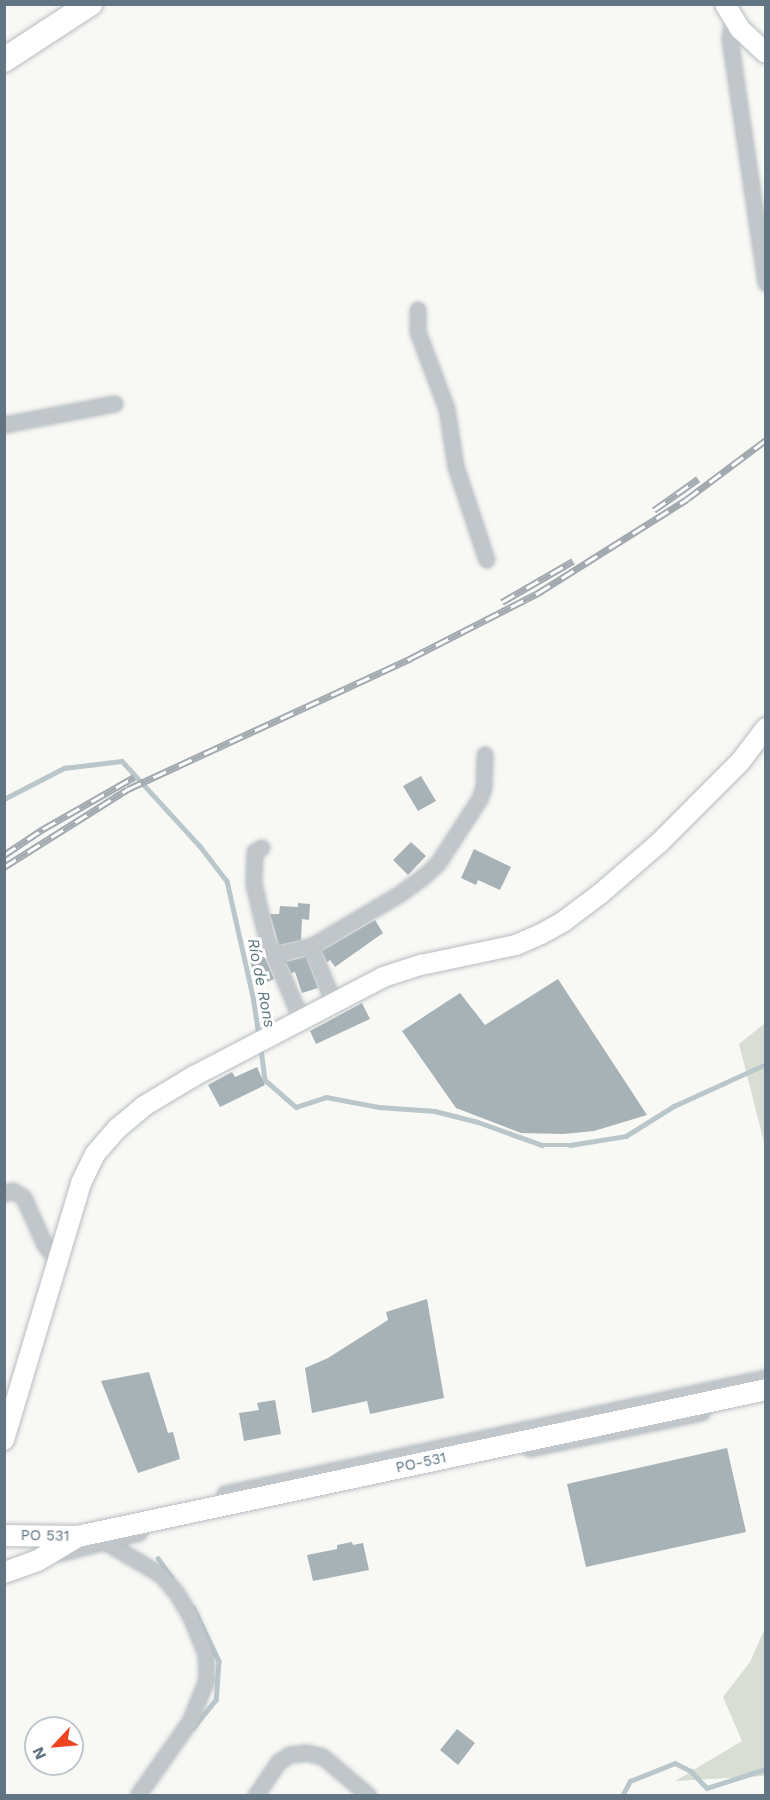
<!DOCTYPE html>
<html>
<head>
<meta charset="utf-8">
<style>
	body { margin:0 }
	#map { position:relative; width:770px; height:1800px; overflow:hidden; background:#f8f8f5; font-family:"Work Sans",sans-serif }
	div>[style] { position:absolute }
	.green>* { inset:0; background:#d8ded4 }
	.stream>* { height:4.5px; margin:-2.25px; padding:0 2.25px; transform-origin:2.25px; border-radius:2.25px; background:#b9c7cb }
	.building>* { inset:0; background:#a7b2b7 }
	.roads { filter:drop-shadow(0 0 2px #b5bcc0) drop-shadow(0 0 2px #b5bcc0) }
	.street>* { height:14px; margin:-7px; padding:0 7px; transform-origin:7px; border-radius:7px; background:#c1c6ca }
	.secondary>* { height:20px; margin:-10px; padding:0 10px; transform-origin:10px; border-radius:10px; background:#fff }
	.primary>* { height:21px; margin:-10.5px; padding:0 10.5px; transform-origin:10.5px; border-radius:10.5px; background:#fff }
	.highway>* { height:24px; margin:-12px; padding:0 12px; transform-origin:12px; border-radius:12px; background:#fff }
	.rail>* { height:7px; margin-top:-3.5px; transform-origin:0; background:repeating-linear-gradient(90deg,#fff 0 14px,#a2aab0 0 28px); box-sizing:border-box; border-block:2px solid #a2aab0 }
	span { translate:-50% -50%; white-space:nowrap; text-align:center; line-height:1.15; -webkit-text-stroke:6px #fff; paint-order:stroke }
	.street-label { font-size:15px; color:#617682 }
	.water-label { font-size:16px; color:#5c767c; font-style:italic }
	.frame { position:absolute; inset:0; border:6px solid #617682; pointer-events:none }
	.north { position:absolute; left:24px; top:1716px; width:60px; height:60px; box-sizing:border-box; background:#fff; border:2px solid #c0c8cd; border-radius:50%; rotate:244deg; font-size:16px; font-weight:700; line-height:24px; text-align:center; color:#617682 }
	.north::after { content:''; display:block; margin:auto; width:21px; height:27px; background:#ed4321; clip-path:polygon(50% 0,100% 100%,50% 72%,0 100%) }
</style>
</head>
<body>
<div id="map">
	<div class="green">
		<i style="clip-path:polygon(765px 1023px,765px 1146px,739px 1044px)"></i>
		<i style="clip-path:polygon(765px 1628px,765px 1776px,675px 1781px,742px 1741px,723px 1697px,750px 1662px)"></i>
	</div>
	<div class="stream">
		<i style="left:4px;top:799px;width:68px;rotate:-27.3deg"></i>
		<i style="left:64px;top:768px;width:58px;rotate:-6.9deg"></i>
		<i style="left:122px;top:761px;width:115px;rotate:47.5deg"></i>
		<i style="left:200px;top:846px;width:44px;rotate:52.4deg"></i>
		<i style="left:227px;top:881px;width:118px;rotate:77.3deg"></i>
		<i style="left:253px;top:996px;width:40px;rotate:81.5deg"></i>
		<i style="left:261px;top:1048px;width:32px;rotate:83deg"></i>
		<i style="left:265px;top:1080px;width:41px;rotate:41.1deg"></i>
		<i style="left:296px;top:1107px;width:32px;rotate:-18deg"></i>
		<i style="left:326px;top:1097px;width:54px;rotate:10.7deg"></i>
		<i style="left:379px;top:1107px;width:56px;rotate:4.1deg"></i>
		<i style="left:435px;top:1111px;width:44px;rotate:14.3deg"></i>
		<i style="left:478px;top:1122px;width:68px;rotate:19.8deg"></i>
		<i style="left:542px;top:1145px;width:28px"></i>
		<i style="left:570px;top:1145px;width:57px;rotate:-9.1deg"></i>
		<i style="left:626px;top:1136px;width:57px;rotate:-32deg"></i>
		<i style="left:674px;top:1106px;width:101px;rotate:-24.5deg"></i>
		<i style="left:158px;top:1558px;width:24px;rotate:55deg"></i>
		<i style="left:193px;top:1607px;width:60px;rotate:64.3deg"></i>
		<i style="left:219px;top:1661px;width:39px;rotate:94deg"></i>
		<i style="left:216px;top:1700px;width:36px;rotate:129deg"></i>
		<i style="left:622px;top:1796px;width:17px;rotate:-62deg"></i>
		<i style="left:630px;top:1781px;width:48px;rotate:-21.8deg"></i>
		<i style="left:675px;top:1763px;width:18px;rotate:27deg"></i>
		<i style="left:691px;top:1771px;width:23px;rotate:47deg"></i>
		<i style="left:707px;top:1788px;width:62px;rotate:-17.9deg"></i>
	</div>
	<div class="building">
		<i style="clip-path:polygon(421px 776px,436px 801px,418px 811px,403px 786px)"></i>
		<i style="clip-path:polygon(411px 842px,426px 856px,408px 875px,393px 860px)"></i>
		<i style="clip-path:polygon(474px 849px,511px 867px,500px 890px,478px 880px,476px 885px,461px 878px)"></i>
		<i style="clip-path:polygon(298px 903px,310px 904px,309px 920px,302px 919px,301px 940px,279px 945px,270px 914px,279px 914px,280px 906px,298px 907px)"></i>
		<i style="clip-path:polygon(375px 920px,383px 933px,335px 967px,330px 960px,327px 962px,322px 951px)"></i>
		<i style="clip-path:polygon(263px 953px,274px 979px,258px 986px,249px 958px)"></i>
		<i style="clip-path:polygon(306px 957px,318px 988px,302px 993px,295px 972px,291px 973px,286px 962px)"></i>
		<i style="clip-path:polygon(558px 979px,647px 1115px,594px 1131px,563px 1134px,521px 1133px,456px 1108px,402px 1031px,460px 993px,485px 1025px)"></i>
		<i style="clip-path:polygon(362px 1003px,370px 1019px,316px 1044px,310px 1031px)"></i>
		<i style="clip-path:polygon(257px 1067px,265px 1085px,220px 1107px,208px 1085px,232px 1072px,235px 1077px)"></i>
		<i style="clip-path:polygon(427px 1299px,444px 1398px,370px 1414px,367px 1401px,312px 1413px,305px 1368px,328px 1358px,388px 1320px,386px 1312px)"></i>
		<i style="clip-path:polygon(149px 1372px,168px 1433px,173px 1432px,180px 1459px,138px 1473px,101px 1381px)"></i>
		<i style="clip-path:polygon(275px 1400px,281px 1434px,244px 1441px,239px 1413px,259px 1410px,257px 1403px)"></i>
		<i style="clip-path:polygon(727px 1448px,746px 1532px,586px 1567px,567px 1484px)"></i>
		<i style="clip-path:polygon(352px 1542px,353px 1545px,363px 1543px,369px 1570px,313px 1581px,307px 1555px,337px 1549px,337px 1545px)"></i>
		<i style="clip-path:polygon(457px 1729px,475px 1743px,458px 1765px,440px 1750px)"></i>
	</div>
	<div class="roads">
		<div class="street">
			<i style="left:733px;top:19px;width:20px;rotate:99deg"></i>
			<i style="left:730px;top:39px;width:247px;rotate:81.6deg"></i>
			<i style="left:418px;top:310px;width:22px;rotate:90deg"></i>
			<i style="left:418px;top:332px;width:82px;rotate:69.4deg"></i>
			<i style="left:447px;top:409px;width:59px;rotate:81.2deg"></i>
			<i style="left:456px;top:467px;width:98px;rotate:71.6deg"></i>
			<i style="left:4px;top:425px;width:113px;rotate:-10.7deg"></i>
			<i style="left:262px;top:848px;width:8px;rotate:150deg"></i>
			<i style="left:255px;top:852px;width:32px;rotate:92deg"></i>
			<i style="left:254px;top:884px;width:27px;rotate:77deg"></i>
			<i style="left:260px;top:910px;width:30px;rotate:76deg"></i>
			<i style="left:267px;top:939px;width:89px;rotate:66.9deg"></i>
			<i style="left:311px;top:947px;width:61px;rotate:67.7deg"></i>
			<i style="left:275px;top:955px;width:37px;rotate:-13deg"></i>
			<i style="left:311px;top:947px;width:102px;rotate:-30.6deg"></i>
			<i style="left:399px;top:895px;width:31px;rotate:-36deg"></i>
			<i style="left:424px;top:877px;width:19px;rotate:-43deg"></i>
			<i style="left:438px;top:864px;width:77px;rotate:-57.1deg"></i>
			<i style="left:480px;top:799px;width:12px;rotate:-70deg"></i>
			<i style="left:484px;top:788px;width:33px;rotate:-88deg"></i>
			<i style="left:4px;top:1194px;width:9px;rotate:-18deg"></i>
			<i style="left:13px;top:1191px;width:13px;rotate:32deg"></i>
			<i style="left:24px;top:1198px;width:51px;rotate:65.9deg"></i>
			<i style="left:45px;top:1245px;width:18px;rotate:52deg"></i>
			<i style="left:530px;top:1449px;width:176px;rotate:-11.8deg"></i>
			<i style="left:225px;top:1494px;width:553px;rotate:-12.1deg"></i>
			<i style="left:105px;top:1542px;width:65px;rotate:30.5deg"></i>
			<i style="left:161px;top:1575px;width:23px;rotate:49deg"></i>
			<i style="left:176px;top:1592px;width:27px;rotate:59deg"></i>
			<i style="left:190px;top:1615px;width:42px;rotate:67.7deg"></i>
			<i style="left:206px;top:1654px;width:26px;rotate:88deg"></i>
			<i style="left:207px;top:1680px;width:45px;rotate:112deg"></i>
			<i style="left:190px;top:1722px;width:90px;rotate:125.1deg"></i>
			<i style="left:59px;top:1554px;width:83px;rotate:-14.7deg"></i>
			<i style="left:256px;top:1796px;width:41px;rotate:-55.9deg"></i>
			<i style="left:279px;top:1762px;width:13px;rotate:-32deg"></i>
			<i style="left:290px;top:1755px;width:17px;rotate:-7deg"></i>
			<i style="left:307px;top:1753px;width:16px;rotate:14deg"></i>
			<i style="left:323px;top:1757px;width:60px;rotate:40.3deg"></i>
		</div>
		<div class="secondary">
			<i style="left:725px;top:4px;width:29px;rotate:59deg"></i>
			<i style="left:740px;top:29px;width:35px;rotate:43deg"></i>
			<i style="left:4px;top:1440px;width:268px;rotate:-73.3deg"></i>
			<i style="left:81px;top:1183px;width:32px;rotate:-64deg"></i>
			<i style="left:95px;top:1154px;width:35px;rotate:-49deg"></i>
			<i style="left:118px;top:1128px;width:34px;rotate:-40deg"></i>
			<i style="left:144px;top:1106px;width:58px;rotate:-31deg"></i>
			<i style="left:194px;top:1076px;width:213px;rotate:-27.6deg"></i>
			<i style="left:383px;top:977px;width:40px;rotate:-18deg"></i>
			<i style="left:421px;top:965px;width:97px;rotate:-11.9deg"></i>
			<i style="left:516px;top:945px;width:27px;rotate:-24deg"></i>
			<i style="left:541px;top:934px;width:26px;rotate:-29deg"></i>
			<i style="left:564px;top:921px;width:45px;rotate:-36.9deg"></i>
			<i style="left:600px;top:894px;width:78px;rotate:-40.8deg"></i>
			<i style="left:659px;top:843px;width:115px;rotate:-45deg"></i>
			<i style="left:740px;top:762px;width:43px;rotate:-52.6deg"></i>
		</div>
		<div class="primary">
			<i style="left:4px;top:1535px;width:73px;rotate:0.8deg"></i>
			<i style="left:77px;top:1536px;width:705px;rotate:-12.04deg"></i>
			<i style="left:4px;top:1572px;width:35px;rotate:-20deg"></i>
			<i style="left:37px;top:1560px;width:47px;rotate:-31deg"></i>
		</div>
		<div class="highway">
			<i style="left:4px;top:60px;width:103px;rotate:-33.1deg"></i>
		</div>
	</div>
	<div class="rail">
		<i style="left:654px;top:510px;width:54px;rotate:-35.2deg"></i>
		<i style="left:502px;top:602px;width:82px;rotate:-30deg"></i>
		<i style="left:4px;top:855px;width:47px;rotate:-33.7deg"></i>
		<i style="left:43px;top:829px;width:105px;rotate:-29.7deg"></i>
		<i style="left:4px;top:867px;width:146px;rotate:-32.2deg"></i>
		<i style="left:128px;top:789px;width:312px;rotate:-24.8deg"></i>
		<i style="left:411px;top:658px;width:143px;rotate:-27.1deg"></i>
		<i style="left:538px;top:593px;width:176px;rotate:-32.2deg"></i>
		<i style="left:687px;top:499px;width:99px;rotate:-36.8deg"></i>
	</div>
	<div class="street-label">
		<span style="left:421px;top:1463px;rotate:-12deg">PO-531</span>
		<span style="left:45px;top:1536px;rotate:1deg">PO 531</span>
	</div>
	<div class="water-label">
		<span style="left:261px;top:983px;rotate:79deg">Río de Rons</span>
	</div>
	<div class="frame"></div>
	<div class="north">N</div>
</div>
</body>
</html>
